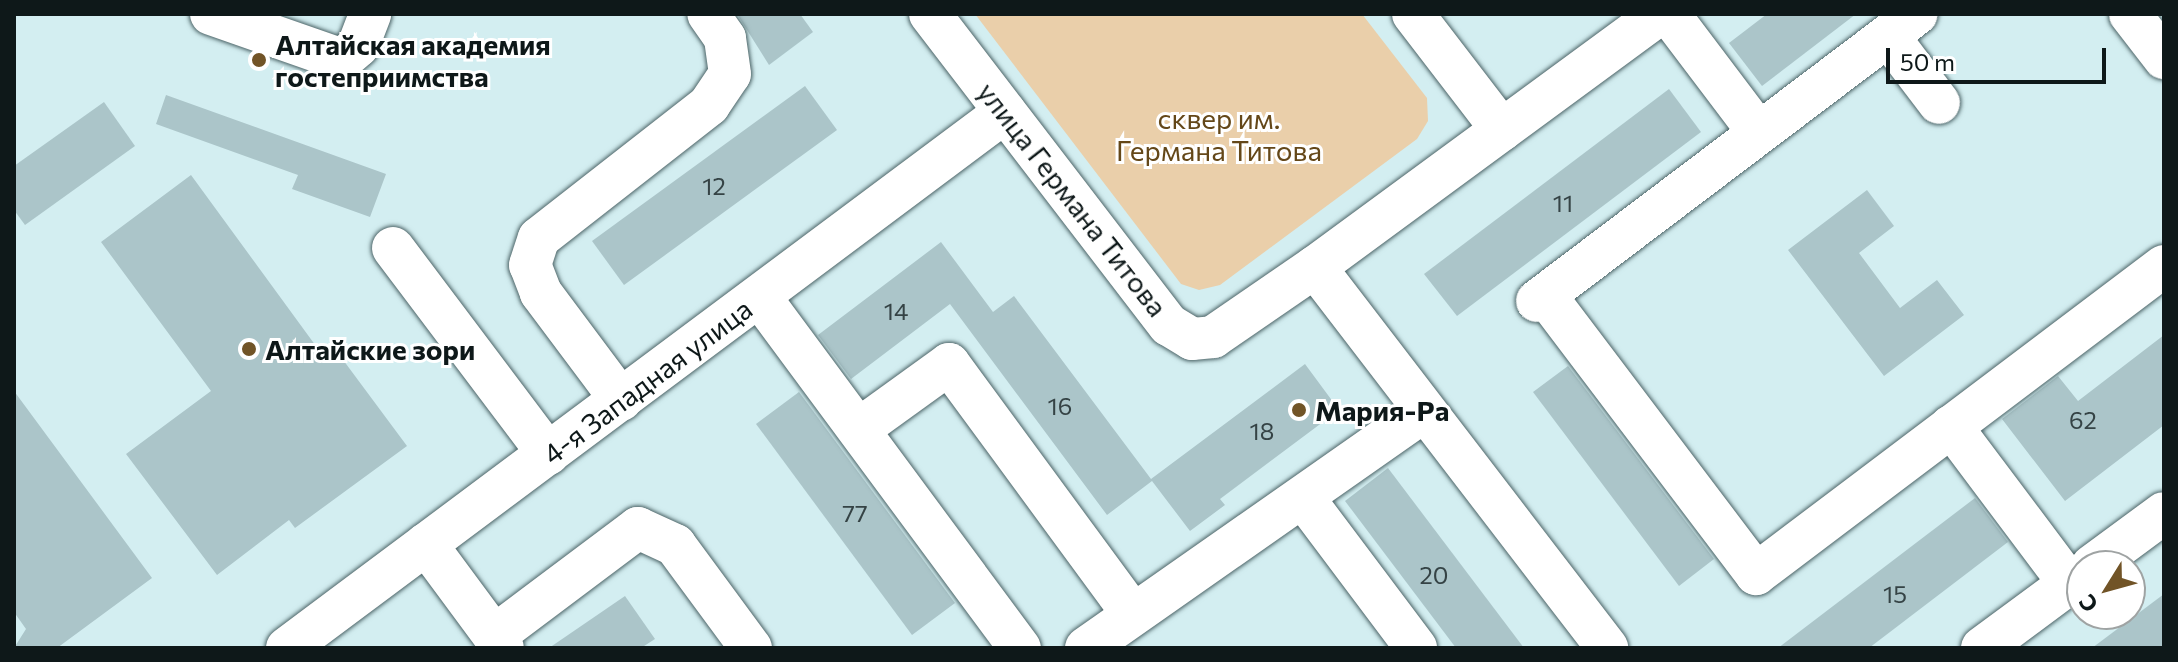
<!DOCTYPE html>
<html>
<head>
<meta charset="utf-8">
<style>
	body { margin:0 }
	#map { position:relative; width:2178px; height:662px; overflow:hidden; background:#d3eef1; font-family:Commissioner,sans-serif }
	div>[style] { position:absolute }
	.green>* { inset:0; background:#eacfaa }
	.building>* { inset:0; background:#abc5c9 }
	.roads { filter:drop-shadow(0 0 2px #4c6467) drop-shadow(0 0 2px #4c6467) }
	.minor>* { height:42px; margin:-21px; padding:0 21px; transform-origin:21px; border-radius:21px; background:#fff }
	.dots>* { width:22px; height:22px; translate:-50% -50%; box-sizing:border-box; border:4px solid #fff; border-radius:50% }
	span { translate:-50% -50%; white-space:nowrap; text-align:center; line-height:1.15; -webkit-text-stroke:6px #fff; paint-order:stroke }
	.number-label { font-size:24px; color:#354345 }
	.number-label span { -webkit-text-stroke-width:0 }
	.poi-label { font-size:28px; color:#0e1819; font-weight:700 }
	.left { translate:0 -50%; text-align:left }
	.park-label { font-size:28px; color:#644718 }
	.street-label { font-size:28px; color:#0e1819 }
	.frame { position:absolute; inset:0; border:16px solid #0e1819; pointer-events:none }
	.north { position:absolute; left:2066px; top:550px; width:80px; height:80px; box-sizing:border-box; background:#fff; border:2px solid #9fa3a3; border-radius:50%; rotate:233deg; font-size:22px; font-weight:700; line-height:32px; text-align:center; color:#0e1819 }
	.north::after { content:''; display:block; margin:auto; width:28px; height:36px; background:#715427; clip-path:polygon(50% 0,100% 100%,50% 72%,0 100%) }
	.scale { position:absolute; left:1886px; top:48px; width:220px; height:36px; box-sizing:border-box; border:4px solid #0e1819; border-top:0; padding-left:10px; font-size:24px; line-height:28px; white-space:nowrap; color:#0e1819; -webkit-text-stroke:6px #fff; paint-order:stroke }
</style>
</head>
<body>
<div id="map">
	<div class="green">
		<i style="clip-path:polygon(975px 14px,1362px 14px,1427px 98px,1428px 121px,1417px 139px,1220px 285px,1199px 290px,1181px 284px)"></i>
	</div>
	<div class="building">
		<i style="clip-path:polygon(737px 14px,800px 14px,813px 32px,769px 65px)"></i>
		<i style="clip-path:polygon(1767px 14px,1856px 14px,1762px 86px,1729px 43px)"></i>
		<i style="clip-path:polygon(805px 86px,837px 130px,624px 285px,592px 241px)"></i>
		<i style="clip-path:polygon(1669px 89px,1701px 132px,1457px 316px,1424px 274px)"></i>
		<i style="clip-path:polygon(166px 95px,386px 174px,370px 217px,292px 189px,298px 175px,156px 124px)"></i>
		<i style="clip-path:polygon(104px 102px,135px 146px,25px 225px,14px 210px,14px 166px)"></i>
		<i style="clip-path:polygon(191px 175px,321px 353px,332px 345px,407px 446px,295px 528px,289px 520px,217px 575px,126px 454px,211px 391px,101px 242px)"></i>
		<i style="clip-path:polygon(1867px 190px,1894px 226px,1859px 253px,1900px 308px,1937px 280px,1964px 315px,1884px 376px,1788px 250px)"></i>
		<i style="clip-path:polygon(941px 242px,993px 312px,1014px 296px,1151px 479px,1305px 364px,1339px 410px,1220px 499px,1225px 505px,1190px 531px,1152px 481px,1107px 515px,950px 304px,851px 379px,818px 335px)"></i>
		<i style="clip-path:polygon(2164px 335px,2164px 425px,2065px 501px,2002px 419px,2058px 376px,2078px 401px)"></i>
		<i style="clip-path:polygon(1568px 366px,1714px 559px,1679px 586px,1533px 392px)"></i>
		<i style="clip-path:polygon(14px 391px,152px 578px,57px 648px,14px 648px,26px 629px,14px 612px)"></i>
		<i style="clip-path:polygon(799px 392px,955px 603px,912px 635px,756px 424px)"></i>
		<i style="clip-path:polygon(1388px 468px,1524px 648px,1456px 648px,1345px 501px)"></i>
		<i style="clip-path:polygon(1975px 498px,2008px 542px,1869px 648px,1778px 648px)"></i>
		<i style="clip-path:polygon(2164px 594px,2164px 648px,2092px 648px)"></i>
		<i style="clip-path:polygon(625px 596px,655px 639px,641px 648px,549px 648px)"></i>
	</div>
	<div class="roads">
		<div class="minor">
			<i style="left:211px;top:14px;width:139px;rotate:19.3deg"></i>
			<i style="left:342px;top:60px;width:21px;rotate:-41deg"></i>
			<i style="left:358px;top:46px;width:34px;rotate:-69deg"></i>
			<i style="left:930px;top:14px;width:392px;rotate:52.5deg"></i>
			<i style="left:1169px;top:325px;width:27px;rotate:31deg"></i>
			<i style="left:1192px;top:339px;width:21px;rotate:-5deg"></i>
			<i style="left:1213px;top:337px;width:124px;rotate:-34.5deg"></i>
			<i style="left:1315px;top:267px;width:428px;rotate:-36.3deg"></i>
			<i style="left:1413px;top:14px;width:146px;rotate:52.5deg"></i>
			<i style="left:1669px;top:14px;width:149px;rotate:52.9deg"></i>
			<i style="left:2130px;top:14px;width:56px;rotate:52.3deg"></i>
			<i style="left:1888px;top:36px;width:84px;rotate:52.7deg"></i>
			<i style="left:393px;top:248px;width:258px;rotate:53deg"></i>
			<i style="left:1315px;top:267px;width:480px;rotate:52.5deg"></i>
			<i style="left:1545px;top:295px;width:350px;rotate:52.9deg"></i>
			<i style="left:1756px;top:574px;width:511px;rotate:-37.05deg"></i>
			<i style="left:760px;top:297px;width:437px;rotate:53.5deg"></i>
			<i style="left:1537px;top:301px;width:476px;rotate:-37.1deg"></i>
			<i style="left:621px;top:400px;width:134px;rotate:-126.8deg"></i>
			<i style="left:541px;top:293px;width:30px;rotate:-111deg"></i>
			<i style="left:530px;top:265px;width:28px;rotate:-72deg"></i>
			<i style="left:539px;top:238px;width:216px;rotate:-38deg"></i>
			<i style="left:709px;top:105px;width:37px;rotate:-56deg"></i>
			<i style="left:730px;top:74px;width:36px;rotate:-98deg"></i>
			<i style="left:725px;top:38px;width:29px;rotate:-125deg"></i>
			<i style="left:1951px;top:426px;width:196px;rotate:53.1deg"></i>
			<i style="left:859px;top:429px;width:111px;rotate:-35.8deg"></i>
			<i style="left:949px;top:364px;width:309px;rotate:53.7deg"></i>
			<i style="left:1305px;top:500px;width:185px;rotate:53.1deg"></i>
			<i style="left:426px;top:544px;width:129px;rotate:53.5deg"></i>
			<i style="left:2092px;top:566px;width:89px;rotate:-36.4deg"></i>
			<i style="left:494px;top:636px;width:180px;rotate:-36.9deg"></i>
			<i style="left:638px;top:528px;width:41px;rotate:24.7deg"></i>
			<i style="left:675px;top:545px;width:128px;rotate:53.6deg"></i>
			<i style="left:287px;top:648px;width:896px;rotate:-36.74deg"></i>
			<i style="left:1086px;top:648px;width:413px;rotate:-35deg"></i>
			<i style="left:1982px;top:648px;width:124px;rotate:-36.5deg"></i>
		</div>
	</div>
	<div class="dots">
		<i style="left:259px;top:60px;background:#715427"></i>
		<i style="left:249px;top:349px;background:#715427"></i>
		<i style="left:1299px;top:410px;background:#715427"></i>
	</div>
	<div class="number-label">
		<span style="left:714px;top:186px">12</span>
		<span style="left:1563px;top:203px">11</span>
		<span style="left:896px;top:311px">14</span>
		<span style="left:1060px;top:406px">16</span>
		<span style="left:2083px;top:420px">62</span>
		<span style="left:1262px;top:431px">18</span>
		<span style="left:855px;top:513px">77</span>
		<span style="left:1434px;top:575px">20</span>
		<span style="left:1895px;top:594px">15</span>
	</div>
	<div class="poi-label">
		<span class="left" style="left:275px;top:60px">Алтайская академия<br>гостеприимства</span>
		<span class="left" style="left:265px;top:349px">Алтайские зори</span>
		<span class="left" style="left:1315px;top:410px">Мария-Ра</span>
	</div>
	<div class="park-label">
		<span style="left:1219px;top:134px">сквер им.<br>Германа Титова</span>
	</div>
	<div class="street-label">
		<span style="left:1073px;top:199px;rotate:52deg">улица Германа Титова</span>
		<span style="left:647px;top:381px;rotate:-37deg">4-я Западная улица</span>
	</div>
	<div class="frame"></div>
	<div class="north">С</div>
	<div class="scale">50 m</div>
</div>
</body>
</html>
